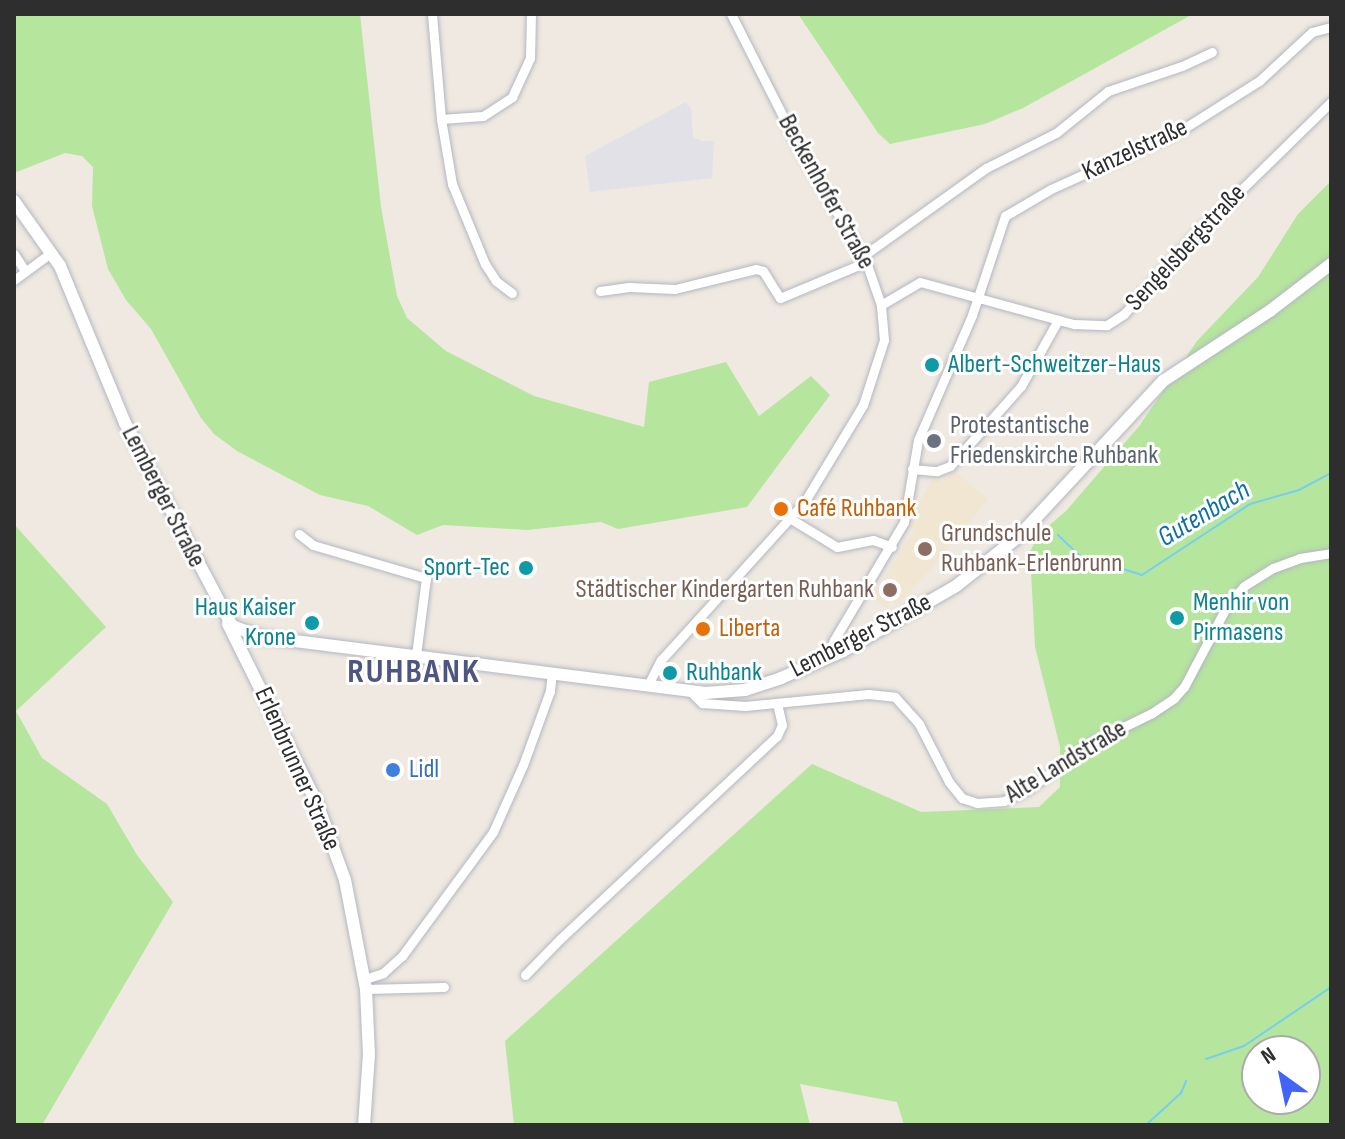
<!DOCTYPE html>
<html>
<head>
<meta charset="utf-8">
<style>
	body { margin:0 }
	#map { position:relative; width:1345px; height:1139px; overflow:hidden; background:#efe9e1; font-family:"Sofia Sans Condensed",sans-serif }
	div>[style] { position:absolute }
	.industrial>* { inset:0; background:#e3e1e8 }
	.education>* { inset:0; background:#f0e6d1 }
	.green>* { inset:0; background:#b6e59e }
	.stream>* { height:2px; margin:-1px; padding:0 1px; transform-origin:1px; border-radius:1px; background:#75cff0 }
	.roads { filter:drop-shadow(0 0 2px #b4b7c1) drop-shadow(0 0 2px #b4b7c1) }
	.street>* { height:9px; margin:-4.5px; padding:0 4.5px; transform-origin:4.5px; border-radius:4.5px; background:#fff }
	.secondary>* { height:12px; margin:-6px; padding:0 6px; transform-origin:6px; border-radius:6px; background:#fff }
	.dots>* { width:22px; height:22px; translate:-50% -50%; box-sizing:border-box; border:4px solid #fff; border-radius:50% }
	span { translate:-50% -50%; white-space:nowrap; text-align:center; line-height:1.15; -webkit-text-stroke:6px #fff; paint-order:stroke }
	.street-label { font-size:26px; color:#2e2e2e }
	.culture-label { font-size:26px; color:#0d838f }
	.left { translate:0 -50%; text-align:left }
	.right { translate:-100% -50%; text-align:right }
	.worship-label { font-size:26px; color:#5b616d }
	.food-label { font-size:26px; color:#c56008 }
	.education-label { font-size:26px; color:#785e54 }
	.shop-label { font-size:26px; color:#366cbe }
	.water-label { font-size:28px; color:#0d6fa3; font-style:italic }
	.district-label { font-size:34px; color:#4d5680; font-weight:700; letter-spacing:2px }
	.frame { position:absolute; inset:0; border:16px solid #2e2e2e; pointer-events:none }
	.north { position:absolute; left:1241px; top:1035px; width:80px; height:80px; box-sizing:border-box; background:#fff; border:2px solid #ababab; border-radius:50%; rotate:327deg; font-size:22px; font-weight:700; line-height:32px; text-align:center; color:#2e2e2e }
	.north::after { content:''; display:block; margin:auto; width:28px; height:36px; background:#4264fb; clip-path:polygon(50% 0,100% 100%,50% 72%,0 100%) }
</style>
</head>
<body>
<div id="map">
	<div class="industrial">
		<i style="clip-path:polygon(686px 102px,691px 109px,693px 137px,701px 141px,714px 141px,712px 178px,590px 192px,585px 156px)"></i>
	</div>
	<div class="education">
		<i style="clip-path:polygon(953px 470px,988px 499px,932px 568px,898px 604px,892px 601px,887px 608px,872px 598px,915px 529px,907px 524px,934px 476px,944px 482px)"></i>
	</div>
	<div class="green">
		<i style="clip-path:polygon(14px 14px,360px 14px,381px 207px,397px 296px,407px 318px,446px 351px,534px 396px,644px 427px,649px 382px,726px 362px,759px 416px,811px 376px,830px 395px,747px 507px,618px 529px,601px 522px,527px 530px,443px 525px,417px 535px,368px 506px,320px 495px,237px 451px,214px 434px,201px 418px,151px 329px,126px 300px,108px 269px,92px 206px,93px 167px,82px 156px,65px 153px,14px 173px)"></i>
		<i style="clip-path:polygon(798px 14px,1193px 14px,1023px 108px,985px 124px,890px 144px,878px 133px)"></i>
		<i style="clip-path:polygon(evenodd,1331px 181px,1331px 1125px,904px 1125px,897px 1102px,800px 1084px,810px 1125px,514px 1125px,505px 1041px,812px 764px,921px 812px,1039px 807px,1060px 787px,1060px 747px,1035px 647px,1030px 552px,1038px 535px,1066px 511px,1140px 425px,1197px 341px,1258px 277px,1298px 214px,1331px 181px,1257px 1051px,1305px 1051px,1305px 1099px,1257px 1099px,1257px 1051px)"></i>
		<i style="clip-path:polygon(14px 524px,106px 627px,16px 711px,42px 758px,107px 804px,137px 855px,173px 902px,42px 1125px,14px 1125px)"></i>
	</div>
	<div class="stream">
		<i style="left:1058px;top:535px;width:29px;rotate:44deg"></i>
		<i style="left:1079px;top:555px;width:66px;rotate:17.6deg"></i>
		<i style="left:1142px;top:575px;width:129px;rotate:-33.3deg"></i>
		<i style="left:1250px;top:504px;width:51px;rotate:-15.9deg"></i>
		<i style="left:1299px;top:490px;width:36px;rotate:-28deg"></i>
		<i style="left:1206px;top:1059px;width:40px;rotate:-18.9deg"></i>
		<i style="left:1244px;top:1046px;width:105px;rotate:-34.1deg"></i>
		<i style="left:1146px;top:1125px;width:47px;rotate:-42.4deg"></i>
		<i style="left:1181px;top:1093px;width:13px;rotate:-67deg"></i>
	</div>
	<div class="roads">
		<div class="street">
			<i style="left:432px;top:14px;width:105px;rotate:85.1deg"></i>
			<i style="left:441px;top:119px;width:66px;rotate:80.4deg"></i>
			<i style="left:452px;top:184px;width:87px;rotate:67.6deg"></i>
			<i style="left:485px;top:264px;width:20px;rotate:57deg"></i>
			<i style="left:496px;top:281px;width:20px;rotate:37deg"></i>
			<i style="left:441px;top:119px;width:42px;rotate:-4.1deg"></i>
			<i style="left:483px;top:116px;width:35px;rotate:-33deg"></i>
			<i style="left:512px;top:97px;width:43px;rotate:-65.2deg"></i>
			<i style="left:530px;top:58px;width:44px;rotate:-88.7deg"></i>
			<i style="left:14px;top:254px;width:20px;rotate:57deg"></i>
			<i style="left:863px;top:256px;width:151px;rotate:-35.6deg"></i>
			<i style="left:986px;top:168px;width:78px;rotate:-26.6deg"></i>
			<i style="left:1056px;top:133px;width:67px;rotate:-38.9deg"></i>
			<i style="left:1108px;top:91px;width:78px;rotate:-18.7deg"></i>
			<i style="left:1182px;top:66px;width:33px;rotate:-25deg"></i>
			<i style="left:14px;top:280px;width:47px;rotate:-36.4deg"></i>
			<i style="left:600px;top:291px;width:29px;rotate:-8deg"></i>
			<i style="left:629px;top:287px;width:46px;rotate:2.5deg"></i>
			<i style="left:675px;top:289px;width:83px;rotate:-13.9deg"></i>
			<i style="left:756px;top:269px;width:7px;rotate:16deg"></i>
			<i style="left:763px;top:271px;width:32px;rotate:58deg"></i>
			<i style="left:780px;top:298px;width:93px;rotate:-22.7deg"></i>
			<i style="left:881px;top:305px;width:45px;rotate:-30.5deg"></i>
			<i style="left:920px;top:282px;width:160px;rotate:15.3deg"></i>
			<i style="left:1074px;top:324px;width:33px;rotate:2deg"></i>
			<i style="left:1107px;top:325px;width:20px;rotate:-33deg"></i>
			<i style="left:1124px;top:314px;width:105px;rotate:-48.1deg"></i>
			<i style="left:1194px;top:236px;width:192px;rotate:-44.4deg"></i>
			<i style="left:912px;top:469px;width:25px;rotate:5deg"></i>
			<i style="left:937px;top:471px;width:14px;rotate:-21deg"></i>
			<i style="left:950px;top:466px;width:107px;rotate:-48.4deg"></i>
			<i style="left:1021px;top:386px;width:76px;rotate:-60.7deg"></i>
			<i style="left:791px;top:519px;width:54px;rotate:31.3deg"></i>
			<i style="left:837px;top:547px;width:37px;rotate:-11deg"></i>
			<i style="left:873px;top:540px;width:20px;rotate:20deg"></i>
			<i style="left:299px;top:534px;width:18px;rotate:38deg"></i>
			<i style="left:313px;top:545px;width:118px;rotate:16.3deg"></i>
			<i style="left:426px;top:578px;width:78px;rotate:97.4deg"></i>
			<i style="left:828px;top:658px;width:19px;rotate:-72deg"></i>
			<i style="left:834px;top:640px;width:137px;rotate:-59.3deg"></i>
			<i style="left:904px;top:522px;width:83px;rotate:-80.3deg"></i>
			<i style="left:918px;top:440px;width:136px;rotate:-66.6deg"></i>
			<i style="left:972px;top:315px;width:104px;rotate:-71.6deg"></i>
			<i style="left:1005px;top:216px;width:53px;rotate:-30.4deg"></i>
			<i style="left:1051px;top:189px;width:145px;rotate:-24.4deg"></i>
			<i style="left:1183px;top:129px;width:90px;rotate:-32.3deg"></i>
			<i style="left:1259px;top:81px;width:72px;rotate:-42.8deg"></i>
			<i style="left:1312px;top:32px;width:20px;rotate:-15deg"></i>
			<i style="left:648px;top:685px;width:28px;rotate:-63deg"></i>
			<i style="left:661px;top:660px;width:215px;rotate:-47.8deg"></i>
			<i style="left:805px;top:501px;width:112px;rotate:-58.9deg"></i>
			<i style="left:863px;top:405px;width:68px;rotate:-72.1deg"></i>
			<i style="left:884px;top:340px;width:35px;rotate:-95deg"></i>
			<i style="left:881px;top:305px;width:46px;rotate:-109.2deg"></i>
			<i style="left:866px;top:262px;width:134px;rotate:-120.4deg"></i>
			<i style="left:798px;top:146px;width:148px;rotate:-116.9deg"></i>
			<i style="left:691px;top:692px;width:16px;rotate:45deg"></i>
			<i style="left:702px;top:703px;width:43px;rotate:4deg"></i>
			<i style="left:745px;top:706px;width:124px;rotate:-5.6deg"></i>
			<i style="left:868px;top:694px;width:27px;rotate:6deg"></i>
			<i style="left:895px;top:697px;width:36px;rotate:48deg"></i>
			<i style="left:919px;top:724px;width:65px;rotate:62.7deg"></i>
			<i style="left:949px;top:782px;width:21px;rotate:51deg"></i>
			<i style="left:962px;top:798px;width:16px;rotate:18deg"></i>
			<i style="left:977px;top:803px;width:27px;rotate:-4deg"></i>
			<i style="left:1004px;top:801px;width:27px;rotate:-27deg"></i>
			<i style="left:1028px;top:789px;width:80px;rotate:-35.9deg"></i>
			<i style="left:1093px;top:742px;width:66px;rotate:-26.2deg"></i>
			<i style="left:1152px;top:713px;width:27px;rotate:-34deg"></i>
			<i style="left:1174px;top:698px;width:15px;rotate:-48deg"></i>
			<i style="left:1184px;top:687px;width:94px;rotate:-62.1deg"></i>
			<i style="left:1228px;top:604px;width:24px;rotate:-48deg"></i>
			<i style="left:1244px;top:586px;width:34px;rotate:-32deg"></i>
			<i style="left:1273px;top:568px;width:29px;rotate:-20deg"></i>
			<i style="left:1300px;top:558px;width:31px;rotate:-9deg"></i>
			<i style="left:525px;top:975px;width:50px;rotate:-45.8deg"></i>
			<i style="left:560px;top:939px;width:297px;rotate:-43.1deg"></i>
			<i style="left:777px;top:736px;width:12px;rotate:-66deg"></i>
			<i style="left:782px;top:725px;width:22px;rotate:-103deg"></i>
			<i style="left:365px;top:979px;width:19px;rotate:-18deg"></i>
			<i style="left:383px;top:973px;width:25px;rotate:-42deg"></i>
			<i style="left:402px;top:956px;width:154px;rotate:-53.7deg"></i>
			<i style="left:493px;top:832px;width:73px;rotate:-65.9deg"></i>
			<i style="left:523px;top:765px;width:79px;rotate:-70deg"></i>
			<i style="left:550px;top:691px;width:18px;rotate:-84deg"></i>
			<i style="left:366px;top:989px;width:78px;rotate:-1.5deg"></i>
		</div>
		<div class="secondary">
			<i style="left:14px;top:201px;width:80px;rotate:54.7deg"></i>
			<i style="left:60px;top:266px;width:170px;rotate:67.5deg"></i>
			<i style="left:125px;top:423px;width:229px;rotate:62.2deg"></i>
			<i style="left:232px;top:626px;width:33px;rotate:20deg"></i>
			<i style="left:263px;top:637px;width:446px;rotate:7.2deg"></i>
			<i style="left:705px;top:693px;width:40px;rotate:-4.3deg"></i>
			<i style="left:745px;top:690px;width:38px;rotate:-18deg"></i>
			<i style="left:781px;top:678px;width:68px;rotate:-23.5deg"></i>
			<i style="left:843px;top:651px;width:130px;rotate:-29.9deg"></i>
			<i style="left:956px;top:586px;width:79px;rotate:-38.3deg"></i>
			<i style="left:1018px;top:537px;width:213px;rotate:-47.1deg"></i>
			<i style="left:1163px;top:381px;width:129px;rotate:-33.3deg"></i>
			<i style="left:1271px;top:310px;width:76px;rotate:-37.5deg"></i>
			<i style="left:228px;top:624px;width:200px;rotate:63.6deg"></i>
			<i style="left:317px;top:803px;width:82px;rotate:70deg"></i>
			<i style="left:345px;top:880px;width:111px;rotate:79.1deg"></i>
			<i style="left:366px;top:989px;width:65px;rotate:87.4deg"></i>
			<i style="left:369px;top:1054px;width:71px;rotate:94deg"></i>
		</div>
	</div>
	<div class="dots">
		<i style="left:932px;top:365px;background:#0f9aa8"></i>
		<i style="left:934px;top:441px;background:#6b7280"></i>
		<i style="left:781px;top:509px;background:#e8710a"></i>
		<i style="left:925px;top:549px;background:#8d6e63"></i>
		<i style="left:526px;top:568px;background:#0f9aa8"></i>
		<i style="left:890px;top:590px;background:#8d6e63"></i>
		<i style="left:1177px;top:618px;background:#0f9aa8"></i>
		<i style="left:312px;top:623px;background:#0f9aa8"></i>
		<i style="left:703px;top:629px;background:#e8710a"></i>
		<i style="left:670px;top:673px;background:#0f9aa8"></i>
		<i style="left:393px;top:770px;background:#3f7fe0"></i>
	</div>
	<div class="street-label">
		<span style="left:1135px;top:150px;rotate:-25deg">Kanzelstraße</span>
		<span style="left:826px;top:192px;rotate:61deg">Beckenhofer Straße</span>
		<span style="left:1186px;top:248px;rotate:-47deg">Sengelsbergstraße</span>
		<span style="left:163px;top:497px;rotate:63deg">Lemberger Straße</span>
		<span style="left:861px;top:636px;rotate:-27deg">Lemberger Straße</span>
		<span style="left:1066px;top:762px;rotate:-31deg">Alte Landstraße</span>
		<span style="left:297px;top:769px;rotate:66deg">Erlenbrunner Straße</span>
	</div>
	<div class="culture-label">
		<span class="left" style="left:948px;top:365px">Albert-Schweitzer-Haus</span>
		<span class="right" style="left:510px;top:568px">Sport-Tec</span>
		<span class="left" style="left:1193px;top:618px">Menhir von<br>Pirmasens</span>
		<span class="right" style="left:296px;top:623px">Haus Kaiser<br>Krone</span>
		<span class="left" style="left:686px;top:673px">Ruhbank</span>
	</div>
	<div class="worship-label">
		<span class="left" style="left:950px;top:441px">Protestantische<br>Friedenskirche Ruhbank</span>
	</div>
	<div class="food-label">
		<span class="left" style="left:797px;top:509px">Café Ruhbank</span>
		<span class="left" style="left:719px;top:629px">Liberta</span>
	</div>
	<div class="education-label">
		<span class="left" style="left:941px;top:549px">Grundschule<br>Ruhbank-Erlenbrunn</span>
		<span class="right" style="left:874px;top:590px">Städtischer Kindergarten Ruhbank</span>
	</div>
	<div class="shop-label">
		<span class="left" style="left:409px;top:770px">Lidl</span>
	</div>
	<div class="water-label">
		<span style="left:1204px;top:514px;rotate:-31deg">Gutenbach</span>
	</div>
	<div class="district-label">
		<span style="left:414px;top:672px">RUHBANK</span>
	</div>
	<div class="frame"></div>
	<div class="north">N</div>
</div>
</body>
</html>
